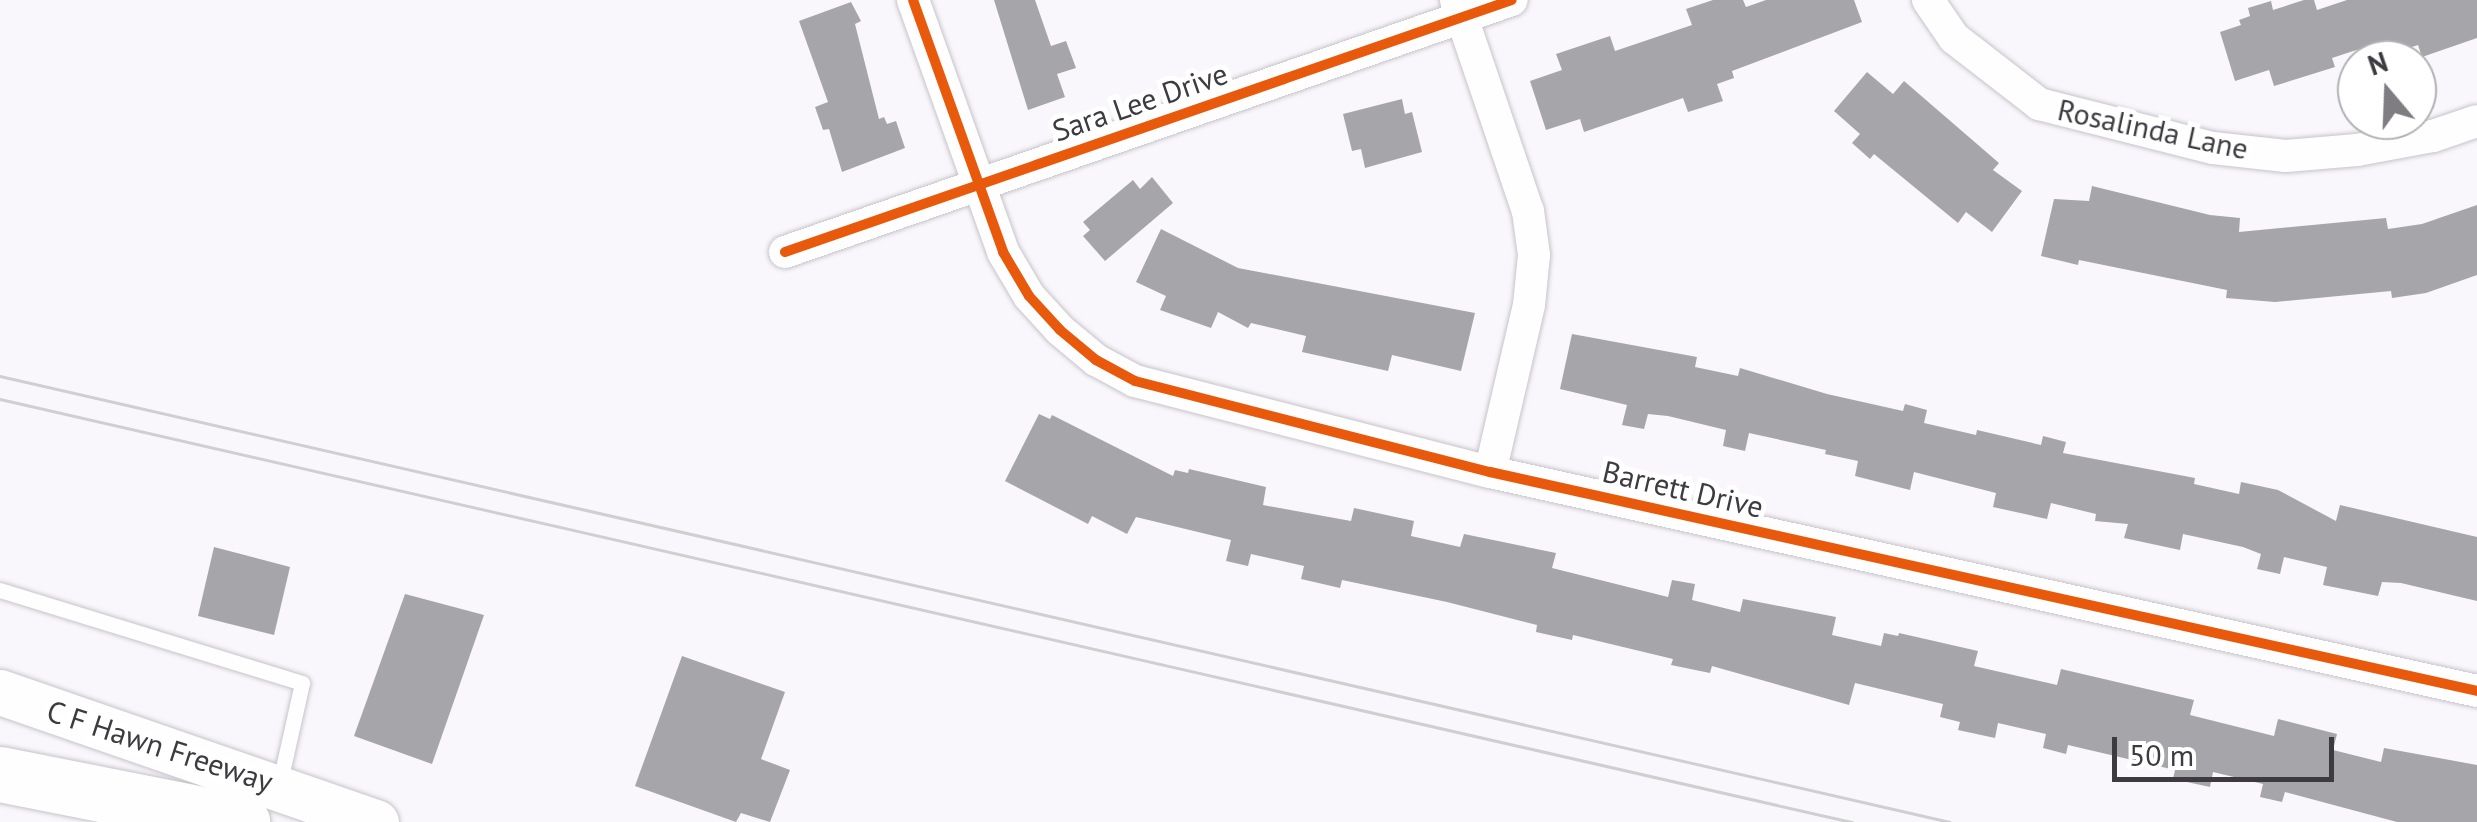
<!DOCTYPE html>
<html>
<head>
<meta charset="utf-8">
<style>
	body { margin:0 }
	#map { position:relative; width:2477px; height:822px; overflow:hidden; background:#f9f7fc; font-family:"PT Sans",sans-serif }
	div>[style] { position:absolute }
	.building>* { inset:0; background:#a6a5aa }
	.roads { filter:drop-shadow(0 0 2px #c6c4c9) drop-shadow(0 0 2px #c6c4c9) }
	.service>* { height:15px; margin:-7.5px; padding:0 7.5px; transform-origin:7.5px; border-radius:7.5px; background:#fefeff }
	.minor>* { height:32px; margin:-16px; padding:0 16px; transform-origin:16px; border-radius:16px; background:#fefeff }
	.secondary>* { height:45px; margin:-22.5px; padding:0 22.5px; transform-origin:22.5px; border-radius:22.5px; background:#fefeff }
	.motorway>* { height:55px; margin:-27.5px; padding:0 27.5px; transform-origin:27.5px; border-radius:27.5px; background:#fefeff }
	.tram>* { height:2.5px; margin:-1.25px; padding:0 1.25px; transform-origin:1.25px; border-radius:1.25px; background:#cfcfd0 }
	.cycleway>* { height:10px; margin:-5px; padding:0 5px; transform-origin:5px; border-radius:5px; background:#e8590c }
	span { translate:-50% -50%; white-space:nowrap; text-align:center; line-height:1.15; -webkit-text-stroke:10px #fff; paint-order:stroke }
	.street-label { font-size:30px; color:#3d3a40 }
	.north { position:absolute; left:2337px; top:40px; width:100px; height:100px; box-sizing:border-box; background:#fff; border:2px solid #b1b0b3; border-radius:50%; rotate:341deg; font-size:28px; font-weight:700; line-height:40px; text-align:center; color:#3d3a40 }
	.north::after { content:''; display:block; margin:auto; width:35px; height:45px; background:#7f7c82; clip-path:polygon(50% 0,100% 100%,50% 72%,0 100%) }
	.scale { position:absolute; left:2112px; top:737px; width:222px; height:45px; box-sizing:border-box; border:5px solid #3d3a40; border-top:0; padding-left:12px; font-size:30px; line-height:35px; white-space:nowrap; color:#3d3a40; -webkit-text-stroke:8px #fff; paint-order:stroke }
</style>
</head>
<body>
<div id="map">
	<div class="building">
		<i style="clip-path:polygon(994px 0,1035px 0,1051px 46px,1066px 41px,1076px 68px,1057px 74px,1065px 97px,1028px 110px)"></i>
		<i style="clip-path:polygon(1713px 0,1743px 0,1746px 7px,1766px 0,1854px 0,1862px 22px,1732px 71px,1734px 78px,1717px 84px,1723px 101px,1688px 112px,1683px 98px,1584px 132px,1580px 119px,1546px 130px,1530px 81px,1562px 70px,1556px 54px,1610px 36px,1615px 51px,1692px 25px,1686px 9px)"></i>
		<i style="clip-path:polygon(2304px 0,2314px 0,2317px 10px,2347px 0,2477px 0,2477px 38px,2422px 57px,2418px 45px,2396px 52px,2387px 40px,2332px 58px,2335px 67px,2274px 86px,2269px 70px,2235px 81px,2220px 32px,2241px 25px,2239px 20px,2250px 16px,2248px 8px,2271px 1px,2273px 10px)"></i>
		<i style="clip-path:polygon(851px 2px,861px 21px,855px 24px,879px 119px,884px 117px,887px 124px,896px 121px,905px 148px,842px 172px,829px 129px,823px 130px,815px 107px,828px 102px,799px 21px)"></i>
		<i style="clip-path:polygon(1867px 72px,1893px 94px,1904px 81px,1999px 163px,1993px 170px,2022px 191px,1992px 232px,1966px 212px,1958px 223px,1874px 154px,1870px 159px,1852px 143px,1860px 134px,1834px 111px)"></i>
		<i style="clip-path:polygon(1402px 99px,1405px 114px,1412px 112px,1422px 152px,1365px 168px,1361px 149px,1352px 151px,1343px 114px)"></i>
		<i style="clip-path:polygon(1152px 177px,1173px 203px,1105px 261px,1083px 236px,1090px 230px,1083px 222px,1133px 180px,1140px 189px)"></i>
		<i style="clip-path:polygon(2092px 186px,2210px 215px,2240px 218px,2239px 232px,2386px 218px,2388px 229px,2422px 224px,2477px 205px,2477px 275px,2426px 293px,2392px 298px,2391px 291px,2275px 302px,2226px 298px,2227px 290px,2079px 260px,2078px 265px,2041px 256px,2054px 199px,2089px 201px)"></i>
		<i style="clip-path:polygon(1161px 229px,1238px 268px,1475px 313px,1461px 371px,1392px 355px,1388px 371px,1302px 352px,1306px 336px,1251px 323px,1248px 328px,1218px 312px,1211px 328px,1160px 310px,1166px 296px,1136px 282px)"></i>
		<i style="clip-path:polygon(1572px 334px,1697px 357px,1695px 367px,1738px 376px,1740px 368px,1827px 394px,1903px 411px,1905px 404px,1927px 410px,1924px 423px,1976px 435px,1977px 430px,2041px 445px,2043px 436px,2066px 442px,2063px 453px,2195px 478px,2194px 484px,2239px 494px,2241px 482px,2278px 490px,2336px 521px,2340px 505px,2477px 537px,2477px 601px,2401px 583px,2382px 582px,2378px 596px,2323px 585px,2327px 567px,2284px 557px,2280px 574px,2257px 569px,2261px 554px,2243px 547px,2183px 534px,2180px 550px,2124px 538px,2128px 524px,2095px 521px,2096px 514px,2051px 503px,2047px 519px,1993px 507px,1996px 493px,1914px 472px,1910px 490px,1855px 476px,1858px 461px,1825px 454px,1826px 450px,1749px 433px,1745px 451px,1723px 446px,1726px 430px,1668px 416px,1648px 414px,1644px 429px,1622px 425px,1627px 405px,1560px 389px)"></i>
		<i style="clip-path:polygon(1039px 414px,1050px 419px,1052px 415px,1173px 476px,1175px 470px,1188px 473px,1189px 469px,1266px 487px,1263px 505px,1351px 521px,1354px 508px,1414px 521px,1411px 536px,1460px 547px,1464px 534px,1556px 553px,1552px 568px,1668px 597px,1672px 580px,1695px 584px,1692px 600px,1740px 612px,1743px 599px,1836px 617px,1832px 635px,1881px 646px,1884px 633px,1898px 636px,1899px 633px,1978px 651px,1974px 666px,2057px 685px,2061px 669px,2194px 700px,2190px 715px,2274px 736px,2278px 719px,2337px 734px,2333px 750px,2381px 762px,2384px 748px,2477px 765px,2477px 822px,2397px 822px,2285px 792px,2282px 802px,2260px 797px,2263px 784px,2213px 772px,2210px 787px,2173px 779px,2175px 770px,2068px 745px,2066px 754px,2043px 748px,2046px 734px,1998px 723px,1995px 738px,1958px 730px,1960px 722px,1940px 717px,1943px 704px,1855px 683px,1849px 705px,1712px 666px,1710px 673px,1671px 665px,1673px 659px,1573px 635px,1572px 640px,1536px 632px,1537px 625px,1447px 602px,1342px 580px,1340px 588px,1301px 579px,1304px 566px,1251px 554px,1248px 566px,1226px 561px,1231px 540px,1136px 517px,1127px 534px,1092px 516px,1088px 524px,1005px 481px)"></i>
		<i style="clip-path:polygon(214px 547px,290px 567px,274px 635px,198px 616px)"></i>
		<i style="clip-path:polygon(405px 594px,484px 615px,432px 764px,354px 736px)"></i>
		<i style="clip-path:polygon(682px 656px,785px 692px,761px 759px,790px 770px,770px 822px,741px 813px,736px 822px,635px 786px)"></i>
	</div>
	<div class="roads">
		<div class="service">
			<i style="left:0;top:590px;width:316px;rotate:17.1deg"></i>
			<i style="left:302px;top:683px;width:106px;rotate:102.6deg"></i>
		</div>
		<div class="minor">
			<i style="left:913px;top:0;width:268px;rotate:70.3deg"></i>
			<i style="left:1003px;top:252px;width:51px;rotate:59.4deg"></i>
			<i style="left:1029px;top:296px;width:46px;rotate:47.6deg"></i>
			<i style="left:1060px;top:330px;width:47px;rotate:39.8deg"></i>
			<i style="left:1096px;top:360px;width:44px;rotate:28.3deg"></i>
			<i style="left:1135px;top:381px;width:366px;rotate:14.4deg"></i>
			<i style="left:1490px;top:472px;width:1011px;rotate:12.51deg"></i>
			<i style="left:1456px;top:0;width:223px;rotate:71.2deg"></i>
			<i style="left:1528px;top:211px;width:44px;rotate:82.2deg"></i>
			<i style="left:1534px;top:255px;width:50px;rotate:95.7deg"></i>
			<i style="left:1529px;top:305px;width:171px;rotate:103.1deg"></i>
			<i style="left:1928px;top:0;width:46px;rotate:55.6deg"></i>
			<i style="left:1954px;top:38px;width:108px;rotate:37.8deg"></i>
			<i style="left:2039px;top:104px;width:179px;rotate:14.2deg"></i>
			<i style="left:2213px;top:148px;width:73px;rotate:6.3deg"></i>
			<i style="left:2286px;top:156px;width:71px;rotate:-4.8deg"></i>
			<i style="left:2357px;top:150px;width:77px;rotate:-10.4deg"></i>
			<i style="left:2433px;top:136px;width:46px;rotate:-18.8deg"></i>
			<i style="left:785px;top:252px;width:769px;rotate:-19.12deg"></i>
		</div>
		<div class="secondary">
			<i style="left:0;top:692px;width:398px;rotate:19.1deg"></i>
		</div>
		<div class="motorway">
			<i style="left:0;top:774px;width:247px;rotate:11.2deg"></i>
		</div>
	</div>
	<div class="tram">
		<i style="left:0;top:376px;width:2000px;rotate:12.88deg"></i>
		<i style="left:0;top:399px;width:1900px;rotate:12.87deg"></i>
	</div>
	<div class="cycleway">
		<i style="left:913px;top:0;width:268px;rotate:70.3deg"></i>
		<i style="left:1003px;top:252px;width:51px;rotate:59.4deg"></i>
		<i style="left:1029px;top:296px;width:46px;rotate:47.6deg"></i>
		<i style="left:1060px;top:330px;width:47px;rotate:39.8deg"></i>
		<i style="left:1096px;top:360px;width:44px;rotate:28.3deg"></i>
		<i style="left:1135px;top:381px;width:366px;rotate:14.4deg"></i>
		<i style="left:1490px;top:472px;width:1011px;rotate:12.51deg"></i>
		<i style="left:785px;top:252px;width:769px;rotate:-19.12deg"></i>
	</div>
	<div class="street-label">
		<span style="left:1140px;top:102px;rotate:-19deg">Sara Lee Drive</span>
		<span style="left:2153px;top:129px;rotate:12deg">Rosalinda Lane</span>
		<span style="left:1683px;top:489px;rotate:13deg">Barrett Drive</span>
		<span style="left:160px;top:746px;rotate:18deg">C F Hawn Freeway</span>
	</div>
	<div class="north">N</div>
	<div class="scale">50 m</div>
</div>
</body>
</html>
